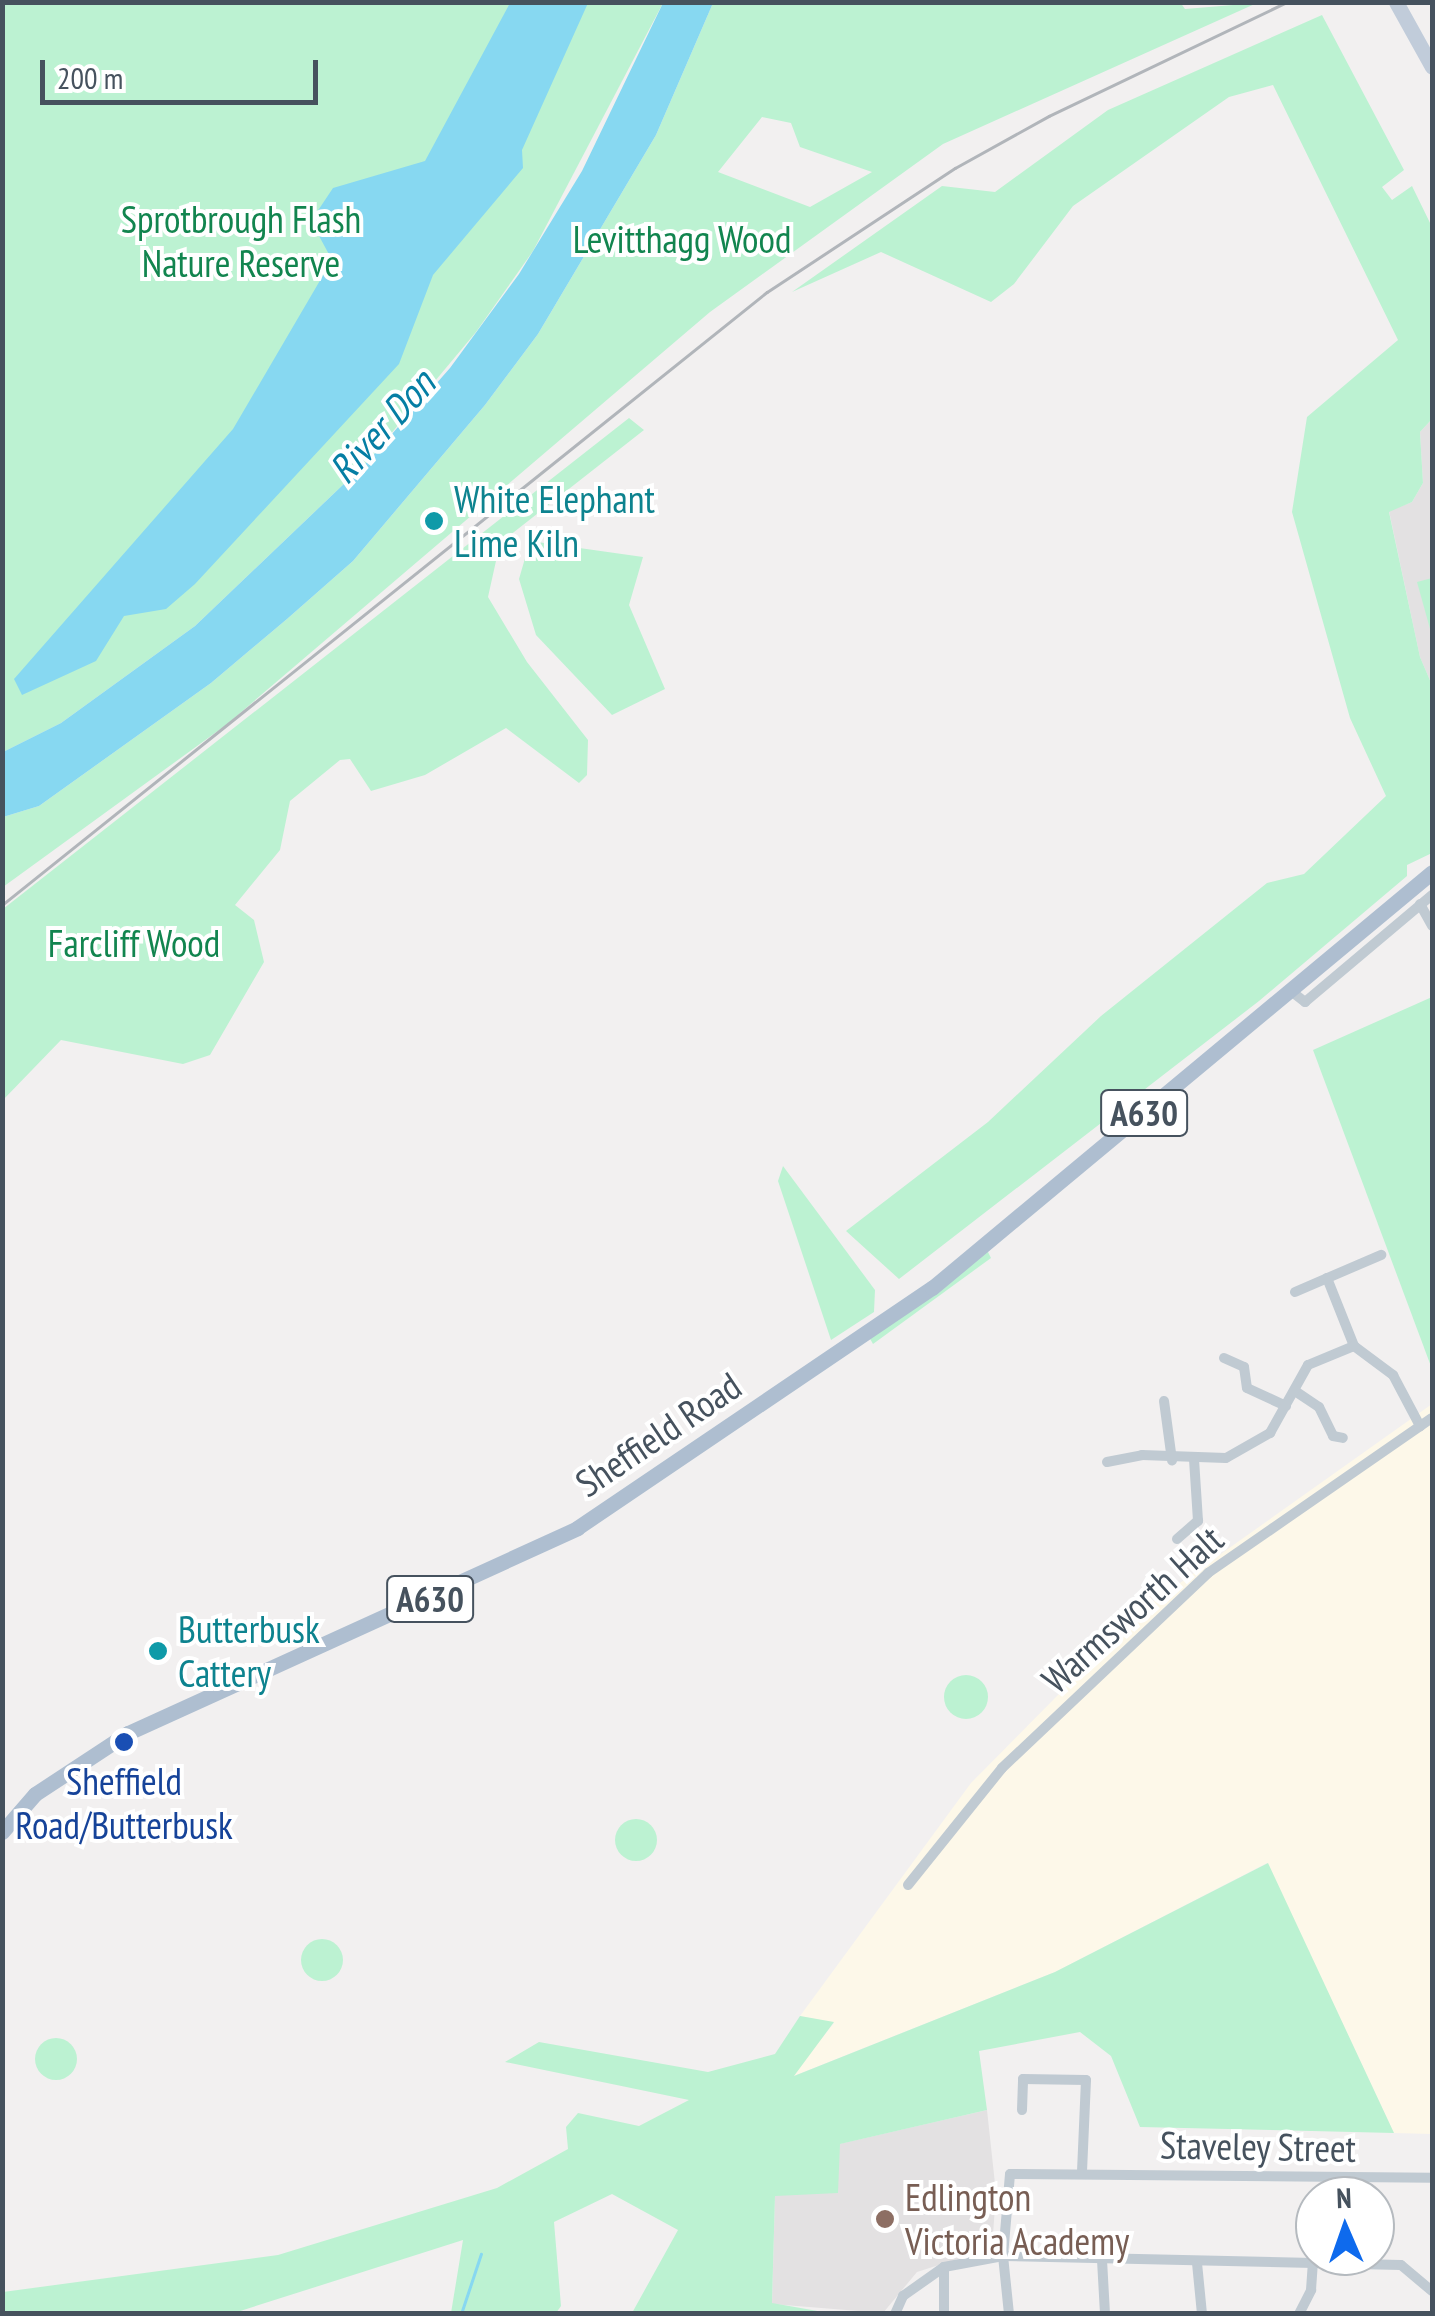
<!DOCTYPE html>
<html>
<head>
<meta charset="utf-8">
<style>
	body { margin:0 }
	#map { position:relative; width:1435px; height:2316px; overflow:hidden; background:#f2f0f0; font-family:"PT Sans Narrow",sans-serif }
	div>[style] { position:absolute }
	.commercial>* { inset:0; background:#fdf8e9 }
	.education>* { inset:0; background:#e3e1e2 }
	.green>* { inset:0; background:#bcf2d2 }
	.round { border-radius:50% }
	.water>* { inset:0; background:#87d8f1 }
	.stream>* { height:2.5px; margin:-1.25px; padding:0 1.25px; transform-origin:1.25px; border-radius:1.25px; background:#87d8f1 }
	.street>* { height:10px; margin:-5px; padding:0 5px; transform-origin:5px; border-radius:5px; background:#c0cad2 }
	.secondary>* { height:15px; margin:-7.5px; padding:0 7.5px; transform-origin:7.5px; border-radius:7.5px; background:#c1ccda }
	.primary>* { height:15px; margin:-7.5px; padding:0 7.5px; transform-origin:7.5px; border-radius:7.5px; background:#aebed0 }
	.rail>* { height:2.5px; margin:-1.25px; padding:0 1.25px; transform-origin:1.25px; border-radius:1.25px; background:#b1b5ba }
	.dots>* { width:28px; height:28px; translate:-50% -50%; box-sizing:border-box; border:5px solid #fff; border-radius:50% }
	span { translate:-50% -50%; white-space:nowrap; text-align:center; line-height:1.15; -webkit-text-stroke:8px #fff; paint-order:stroke }
	.shield-label span { padding:2px 8px; background:#fff; border:2px solid; border-radius:8px; -webkit-text-stroke-width:0 }
	.shield-label { font-size:35px; color:#46525e; font-weight:700 }
	.park-label { font-size:38px; color:#12854f }
	.culture-label { font-size:38px; color:#0d838f }
	.left { translate:0 -50%; text-align:left }
	.street-label { font-size:38px; color:#46525e }
	.transit-label { font-size:38px; color:#164399 }
	.education-label { font-size:38px; color:#785e54 }
	.water-label { font-size:40px; color:#057ea4; font-style:italic }
	.frame { position:absolute; inset:0; border:5px solid #46525e; pointer-events:none }
	.north { position:absolute; left:1295px; top:2176px; width:100px; height:100px; box-sizing:border-box; background:#fff; border:2px solid #b5babf; border-radius:50%; rotate:358deg; font-size:28px; font-weight:700; line-height:40px; text-align:center; color:#46525e }
	.north::after { content:''; display:block; margin:auto; width:35px; height:45px; background:#0e6aed; clip-path:polygon(50% 0,100% 100%,50% 72%,0 100%) }
	.scale { position:absolute; left:40px; top:60px; width:278px; height:45px; box-sizing:border-box; border:5px solid #46525e; border-top:0; padding-left:12px; font-size:30px; line-height:35px; white-space:nowrap; color:#46525e; -webkit-text-stroke:8px #fff; paint-order:stroke }
</style>
</head>
<body>
<div id="map">
	<div class="commercial">
		<i style="clip-path:polygon(1432px 1404px,1432px 2134px,1394px 2133px,1267px 1863px,1055px 1972px,791px 2077px,834px 2023px,800px 2016px,971px 1783px,1142px 1610px)"></i>
	</div>
	<div class="education">
		<i style="clip-path:polygon(1432px 419px,1432px 685px,1420px 657px,1389px 511px,1412px 502px,1423px 483px,1420px 432px)"></i>
		<i style="clip-path:polygon(987px 2110px,996px 2193px,992px 2248px,917px 2272px,883px 2313px,772px 2304px,775px 2196px,839px 2144px)"></i>
	</div>
	<div class="green">
		<i style="clip-path:polygon(evenodd,1180px 2px,1185px 9px,1257px 3px,943px 144px,710px 312px,226px 725px,3px 887px,3px 817px,39px 806px,211px 683px,287px 619px,353px 561px,485px 405px,538px 334px,656px 135px,713px 3px,1180px 2px,762px 117px,791px 123px,800px 147px,872px 172px,810px 207px,718px 172px,762px 117px)"></i>
		<i style="clip-path:polygon(2px 3px,663px 3px,533px 251px,476px 332px,369px 460px,195px 626px,61px 723px,3px 752px)"></i>
		<i style="clip-path:polygon(1322px 15px,1404px 170px,1382px 187px,1392px 200px,1412px 186px,1432px 227px,1432px 419px,1420px 432px,1423px 483px,1412px 502px,1389px 512px,1420px 657px,1432px 685px,1432px 853px,1407px 865px,1407px 876px,1259px 1001px,899px 1279px,846px 1231px,988px 1122px,1101px 1016px,1267px 883px,1304px 874px,1386px 796px,1350px 718px,1292px 512px,1307px 417px,1398px 340px,1273px 85px,1229px 97px,1073px 206px,1014px 284px,991px 302px,881px 252px,792px 292px,942px 186px,995px 192px,1108px 110px)"></i>
		<i style="clip-path:polygon(629px 418px,644px 430px,500px 543px,488px 597px,527px 662px,588px 740px,587px 775px,579px 783px,506px 728px,425px 775px,371px 791px,350px 759px,340px 760px,290px 801px,280px 850px,235px 905px,254px 920px,264px 962px,210px 1055px,183px 1064px,61px 1040px,3px 1100px,3px 909px)"></i>
		<i style="clip-path:polygon(530px 541px,643px 557px,629px 605px,665px 689px,612px 715px,536px 635px,519px 579px)"></i>
		<i style="clip-path:polygon(1432px 578px,1432px 636px,1417px 582px)"></i>
		<i style="clip-path:polygon(1432px 997px,1432px 1369px,1313px 1050px)"></i>
		<i style="clip-path:polygon(783px 1166px,875px 1290px,874px 1312px,831px 1340px,778px 1181px)"></i>
		<i style="clip-path:polygon(987px 1250px,991px 1258px,873px 1344px,869px 1337px)"></i>
		<i class="round" style="left:944px;top:1675px;width:44px;height:44px"></i>
		<i class="round" style="left:615px;top:1819px;width:42px;height:42px"></i>
		<i style="clip-path:polygon(1268px 1863px,1394px 2133px,1140px 2127px,1111px 2056px,1080px 2032px,979px 2051px,987px 2110px,840px 2144px,838px 2193px,775px 2196px,772px 2303px,829px 2313px,632px 2313px,678px 2230px,612px 2194px,554px 2222px,561px 2306px,556px 2313px,451px 2313px,463px 2240px,234px 2313px,3px 2313px,3px 2292px,278px 2255px,497px 2188px,568px 2149px,566px 2127px,578px 2113px,639px 2126px,689px 2100px,505px 2062px,539px 2042px,708px 2072px,775px 2054px,800px 2016px,834px 2022px,794px 2076px,1055px 1972px)"></i>
		<i class="round" style="left:301px;top:1939px;width:42px;height:42px"></i>
		<i class="round" style="left:35px;top:2038px;width:42px;height:42px"></i>
	</div>
	<div class="water">
		<i style="clip-path:polygon(510px 3px,588px 3px,522px 150px,523px 168px,433px 275px,399px 364px,195px 584px,166px 609px,124px 616px,96px 661px,22px 695px,14px 679px,233px 429px,332px 260px,311px 221px,333px 188px,425px 161px)"></i>
		<i style="clip-path:polygon(663px 3px,713px 3px,656px 135px,538px 334px,485px 405px,353px 561px,287px 619px,211px 683px,39px 806px,3px 817px,3px 752px,61px 723px,195px 626px,369px 460px,450px 368px,519px 274px,582px 171px)"></i>
	</div>
	<div class="stream">
		<i style="left:461px;top:2314px;width:63px;rotate:-71.6deg"></i>
	</div>
	<div class="street">
		<i style="left:1420px;top:904px;width:25px;rotate:61deg"></i>
		<i style="left:1291px;top:991px;width:18px;rotate:38deg"></i>
		<i style="left:1305px;top:1002px;width:166px;rotate:-40.1deg"></i>
		<i style="left:1327px;top:1278px;width:73px;rotate:68.3deg"></i>
		<i style="left:1295px;top:1292px;width:94px;rotate:-23.3deg"></i>
		<i style="left:1224px;top:1358px;width:22px;rotate:24deg"></i>
		<i style="left:1244px;top:1367px;width:21px;rotate:82deg"></i>
		<i style="left:1247px;top:1388px;width:43px;rotate:24.8deg"></i>
		<i style="left:1295px;top:1391px;width:29px;rotate:34deg"></i>
		<i style="left:1319px;top:1407px;width:32px;rotate:64deg"></i>
		<i style="left:1333px;top:1436px;width:10px;rotate:11deg"></i>
		<i style="left:1164px;top:1401px;width:60px;rotate:82.3deg"></i>
		<i style="left:1107px;top:1462px;width:36px;rotate:-11deg"></i>
		<i style="left:1142px;top:1455px;width:84px;rotate:2deg"></i>
		<i style="left:1226px;top:1458px;width:51px;rotate:-29.6deg"></i>
		<i style="left:1270px;top:1433px;width:78px;rotate:-60.8deg"></i>
		<i style="left:1308px;top:1365px;width:50px;rotate:-22.4deg"></i>
		<i style="left:1354px;top:1346px;width:49px;rotate:36.6deg"></i>
		<i style="left:1393px;top:1375px;width:58px;rotate:62.1deg"></i>
		<i style="left:1177px;top:1539px;width:28px;rotate:-41deg"></i>
		<i style="left:1198px;top:1521px;width:62px;rotate:-93.7deg"></i>
		<i style="left:908px;top:1885px;width:150px;rotate:-51.2deg"></i>
		<i style="left:1002px;top:1768px;width:284px;rotate:-43.4deg"></i>
		<i style="left:1208px;top:1573px;width:272px;rotate:-34.7deg"></i>
		<i style="left:1022px;top:2110px;width:31px;rotate:-88deg"></i>
		<i style="left:1023px;top:2079px;width:63px;rotate:0.9deg"></i>
		<i style="left:1086px;top:2080px;width:93px;rotate:92.5deg"></i>
		<i style="left:1102px;top:2260px;width:54px;rotate:86.8deg"></i>
		<i style="left:1197px;top:2263px;width:51px;rotate:84.4deg"></i>
		<i style="left:944px;top:2267px;width:47px;rotate:90deg"></i>
		<i style="left:895px;top:2314px;width:20px;rotate:-66deg"></i>
		<i style="left:903px;top:2296px;width:50px;rotate:-35.3deg"></i>
		<i style="left:944px;top:2267px;width:60px;rotate:-10.6deg"></i>
		<i style="left:1003px;top:2256px;width:398px;rotate:1.3deg"></i>
		<i style="left:1401px;top:2265px;width:40px;rotate:40deg"></i>
		<i style="left:1009px;top:2314px;width:58px;rotate:-95.9deg"></i>
		<i style="left:1003px;top:2256px;width:82px;rotate:-85.1deg"></i>
		<i style="left:1010px;top:2174px;width:422px;rotate:0.5deg"></i>
		<i style="left:1299px;top:2314px;width:27px;rotate:-63deg"></i>
		<i style="left:1311px;top:2290px;width:27px;rotate:-86deg"></i>
	</div>
	<div class="secondary">
		<i style="left:1396px;top:2px;width:74px;rotate:61deg"></i>
	</div>
	<div class="primary">
		<i style="left:2px;top:1832px;width:50px;rotate:-49deg"></i>
		<i style="left:35px;top:1794px;width:111px;rotate:-33.3deg"></i>
		<i style="left:128px;top:1733px;width:494px;rotate:-24.5deg"></i>
		<i style="left:577px;top:1528px;width:429px;rotate:-34.1deg"></i>
		<i style="left:932px;top:1288px;width:650px;rotate:-39.76deg"></i>
	</div>
	<div class="rail">
		<i style="left:2px;top:905px;width:980px;rotate:-38.71deg"></i>
		<i style="left:767px;top:292px;width:225px;rotate:-33.4deg"></i>
		<i style="left:955px;top:168px;width:107px;rotate:-29deg"></i>
		<i style="left:1049px;top:116px;width:264px;rotate:-25.6deg"></i>
	</div>
	<div class="dots">
		<i style="left:434px;top:521px;background:#0f9aa8"></i>
		<i style="left:158px;top:1651px;background:#0f9aa8"></i>
		<i style="left:124px;top:1742px;background:#1a4fb4"></i>
		<i style="left:885px;top:2219px;background:#8d6e63"></i>
	</div>
	<div class="shield-label">
		<span style="left:1144px;top:1113px">A630</span>
		<span style="left:430px;top:1599px">A630</span>
	</div>
	<div class="park-label">
		<span style="left:241px;top:241px">Sprotbrough Flash<br>Nature Reserve</span>
		<span style="left:682px;top:239px">Levitthagg Wood</span>
		<span style="left:134px;top:943px">Farcliff Wood</span>
	</div>
	<div class="culture-label">
		<span class="left" style="left:454px;top:521px">White Elephant<br>Lime Kiln</span>
		<span class="left" style="left:178px;top:1651px">Butterbusk<br>Cattery</span>
	</div>
	<div class="street-label">
		<span style="left:658px;top:1434px;rotate:-34deg">Sheffield Road</span>
		<span style="left:1132px;top:1609px;rotate:-42deg">Warmsworth Halt</span>
		<span style="left:1258px;top:2146px;rotate:1deg">Staveley Street</span>
	</div>
	<div class="transit-label">
		<span style="left:124px;top:1803px">Sheffield<br>Road/Butterbusk</span>
	</div>
	<div class="education-label">
		<span class="left" style="left:905px;top:2219px">Edlington<br>Victoria Academy</span>
	</div>
	<div class="water-label">
		<span style="left:381px;top:426px;rotate:-48deg">River Don</span>
	</div>
	<div class="frame"></div>
	<div class="north">N</div>
	<div class="scale">200 m</div>
</div>
</body>
</html>
